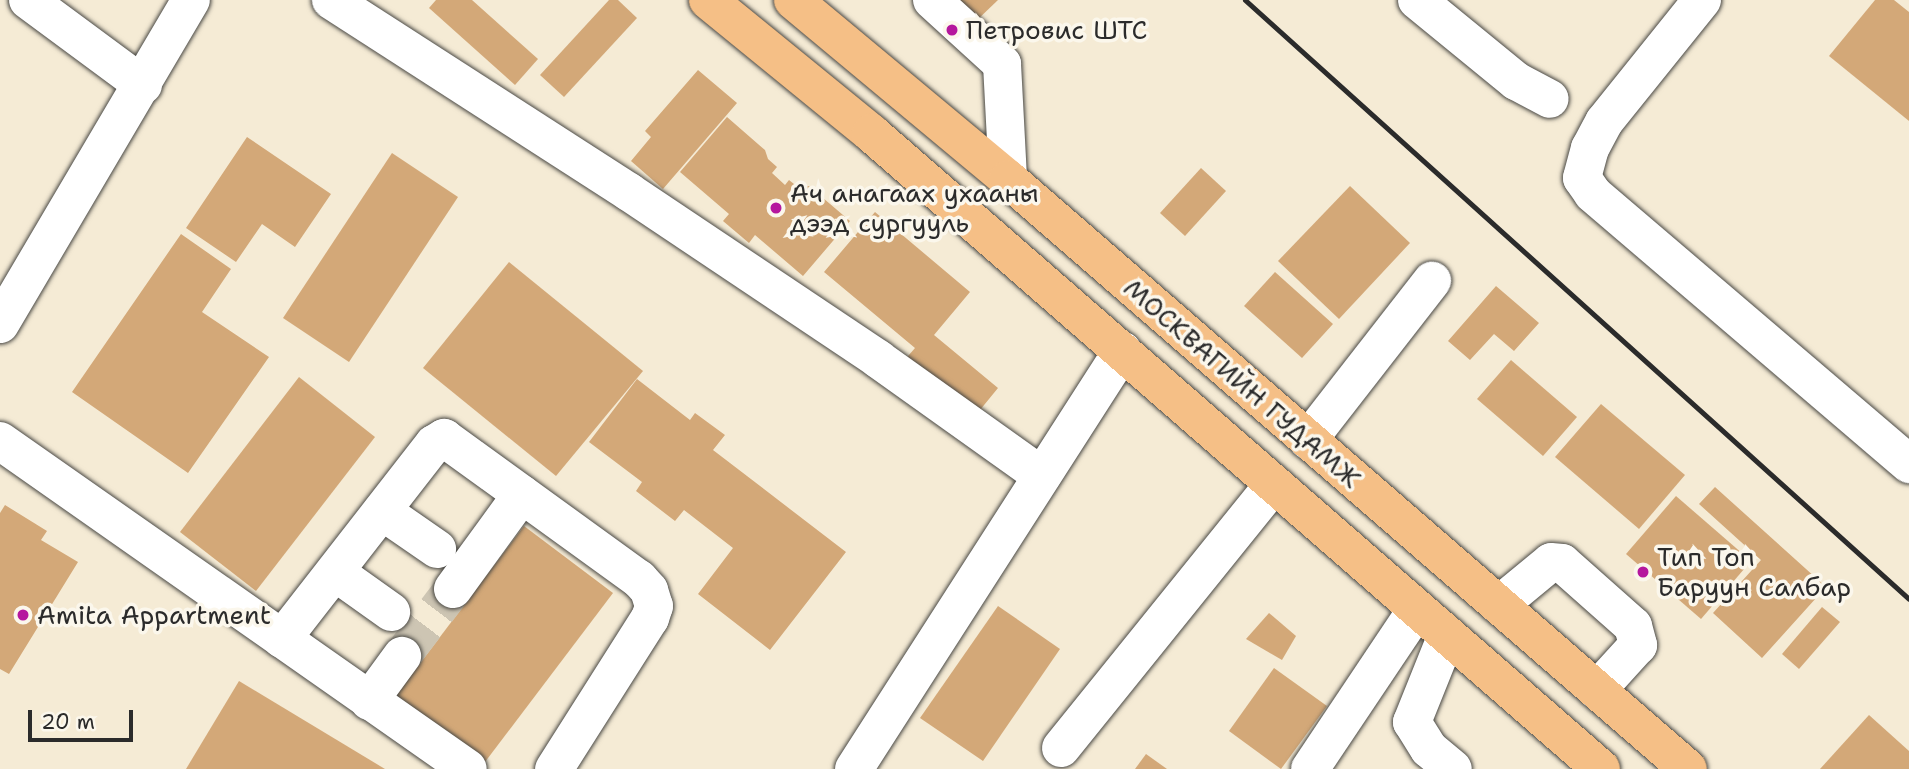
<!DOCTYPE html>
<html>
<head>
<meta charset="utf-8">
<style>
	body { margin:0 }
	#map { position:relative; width:1909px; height:769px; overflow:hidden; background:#f5ebd5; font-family:"Shantell Sans",sans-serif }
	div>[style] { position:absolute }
	.building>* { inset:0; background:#d3a878 }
	.minor-tunnel>* { height:38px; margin-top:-19px; transform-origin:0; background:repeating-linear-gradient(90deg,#cdc5b3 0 38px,transparent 0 57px) }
	.roads { filter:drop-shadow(0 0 2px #494844) drop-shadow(0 0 2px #494844) }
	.minor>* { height:38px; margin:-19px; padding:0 19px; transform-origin:19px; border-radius:19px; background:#fff }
	.highway>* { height:38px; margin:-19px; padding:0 19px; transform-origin:19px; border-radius:19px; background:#f5bf86 }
	.rail>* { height:5px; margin:-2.5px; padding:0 2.5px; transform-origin:2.5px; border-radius:2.5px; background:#2b2b2b }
	.dots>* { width:19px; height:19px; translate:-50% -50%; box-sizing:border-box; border:4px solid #fbf7ec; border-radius:50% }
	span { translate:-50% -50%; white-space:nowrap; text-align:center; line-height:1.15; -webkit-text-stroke:7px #fbf7ec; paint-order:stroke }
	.poi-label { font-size:26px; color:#2b2b2b }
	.left { translate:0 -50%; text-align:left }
	.street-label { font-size:26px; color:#2b2b2b }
	.scale { position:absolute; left:28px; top:710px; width:105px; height:32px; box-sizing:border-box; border:4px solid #2b2b2b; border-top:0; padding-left:9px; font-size:21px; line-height:24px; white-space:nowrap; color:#2b2b2b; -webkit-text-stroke:5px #fbf7ec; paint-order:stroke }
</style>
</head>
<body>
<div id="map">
	<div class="building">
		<i style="clip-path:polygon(436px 0,472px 0,538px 59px,515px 85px,429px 8px)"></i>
		<i style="clip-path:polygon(609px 0,618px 0,637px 18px,564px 97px,540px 75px)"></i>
		<i style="clip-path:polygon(944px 0,998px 0,974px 23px)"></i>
		<i style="clip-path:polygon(1875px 0,1894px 0,1909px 12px,1909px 121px,1829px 56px)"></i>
		<i style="clip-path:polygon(698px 70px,737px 103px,663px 189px,631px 161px,651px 137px,645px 131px)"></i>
		<i style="clip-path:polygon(727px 117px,765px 150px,768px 159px,777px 167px,772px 173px,785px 185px,789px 180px,799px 188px,809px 186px,850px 221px,803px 276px,755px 235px,749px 243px,723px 221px,729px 214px,680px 172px)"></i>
		<i style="clip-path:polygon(247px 137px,331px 194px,295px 247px,262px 224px,236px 262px,186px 228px)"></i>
		<i style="clip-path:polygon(392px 153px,458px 197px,349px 362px,283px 318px)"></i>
		<i style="clip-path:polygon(1201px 168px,1226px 191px,1185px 236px,1160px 213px)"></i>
		<i style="clip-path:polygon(1350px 186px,1410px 243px,1339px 319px,1278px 261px)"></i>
		<i style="clip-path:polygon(875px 212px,970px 292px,934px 335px,998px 388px,971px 421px,902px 363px,915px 348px,824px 272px)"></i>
		<i style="clip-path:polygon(181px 234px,231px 269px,202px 312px,269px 357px,188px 473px,72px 392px)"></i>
		<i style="clip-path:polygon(509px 262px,643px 371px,556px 476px,423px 368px)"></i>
		<i style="clip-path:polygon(1275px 272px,1333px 324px,1302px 358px,1244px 306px)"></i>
		<i style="clip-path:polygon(1496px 286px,1539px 323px,1514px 351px,1494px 334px,1470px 360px,1448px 341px)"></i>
		<i style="clip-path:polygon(1511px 360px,1577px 417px,1543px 456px,1477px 399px)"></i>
		<i style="clip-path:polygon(299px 377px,375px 437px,256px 591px,180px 532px)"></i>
		<i style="clip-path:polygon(637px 379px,690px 420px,695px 413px,725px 435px,713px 450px,846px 552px,770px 650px,698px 594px,733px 548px,684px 510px,675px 521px,636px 491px,642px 482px,589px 442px)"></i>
		<i style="clip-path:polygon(1601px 404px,1685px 475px,1639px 529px,1555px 457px)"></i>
		<i style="clip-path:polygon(1715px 487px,1826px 587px,1762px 658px,1713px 613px,1761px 560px,1699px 504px)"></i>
		<i style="clip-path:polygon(1676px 496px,1751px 561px,1701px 619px,1626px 554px)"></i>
		<i style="clip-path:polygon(5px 505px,47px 531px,41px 540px,78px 562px,9px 674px,0 669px,0 513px)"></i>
		<i style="clip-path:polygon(524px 526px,613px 593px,485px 762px,396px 695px)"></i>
		<i style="clip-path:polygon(998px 606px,1060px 649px,983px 761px,920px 718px)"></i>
		<i style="clip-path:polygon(1822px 607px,1840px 622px,1799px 669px,1782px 654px)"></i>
		<i style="clip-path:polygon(1269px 613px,1296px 636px,1282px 660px,1246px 639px)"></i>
		<i style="clip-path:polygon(1274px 668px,1327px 706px,1281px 769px,1229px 731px)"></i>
		<i style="clip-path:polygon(239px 681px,385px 769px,186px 769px)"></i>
		<i style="clip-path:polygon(1869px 715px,1909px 751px,1909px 769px,1820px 769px)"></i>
		<i style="clip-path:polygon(1146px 754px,1167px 769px,1135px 769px)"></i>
	</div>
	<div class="minor-tunnel">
		<i style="left:402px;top:656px;width:84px;rotate:-52.7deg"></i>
	</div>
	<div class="roads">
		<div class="minor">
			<i style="left:28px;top:0;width:143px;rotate:36.5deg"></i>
			<i style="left:331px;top:0;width:354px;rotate:32.8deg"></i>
			<i style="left:629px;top:192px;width:300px;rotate:33.8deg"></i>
			<i style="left:878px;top:359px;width:201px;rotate:35.5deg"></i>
			<i style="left:932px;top:0;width:95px;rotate:42.4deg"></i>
			<i style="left:1002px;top:64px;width:115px;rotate:87deg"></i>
			<i style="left:1417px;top:0;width:128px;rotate:39.3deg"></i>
			<i style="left:1516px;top:81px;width:38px;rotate:28deg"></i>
			<i style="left:1702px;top:0;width:156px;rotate:128.8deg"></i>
			<i style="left:1604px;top:122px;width:30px;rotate:118deg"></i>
			<i style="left:1590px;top:148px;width:31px;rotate:105deg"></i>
			<i style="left:1582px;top:178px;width:19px;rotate:55deg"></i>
			<i style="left:1593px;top:194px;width:416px;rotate:40.5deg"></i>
			<i style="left:0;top:324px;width:376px;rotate:-59.5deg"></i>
			<i style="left:1308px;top:440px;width:202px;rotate:-52.1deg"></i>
			<i style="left:0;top:441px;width:571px;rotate:35.02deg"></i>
			<i style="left:382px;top:511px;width:67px;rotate:34.6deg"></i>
			<i style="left:335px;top:572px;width:69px;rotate:35.5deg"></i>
			<i style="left:453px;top:589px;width:117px;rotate:-54deg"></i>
			<i style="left:1499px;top:605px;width:67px;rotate:-39.6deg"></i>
			<i style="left:1551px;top:562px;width:11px;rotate:5deg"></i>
			<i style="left:1562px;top:563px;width:95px;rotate:41.6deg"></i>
			<i style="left:1633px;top:626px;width:20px;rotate:75deg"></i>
			<i style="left:1638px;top:645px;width:61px;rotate:132.3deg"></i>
			<i style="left:1447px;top:635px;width:94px;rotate:111.9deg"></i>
			<i style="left:1412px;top:722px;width:32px;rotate:58deg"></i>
			<i style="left:1429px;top:749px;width:31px;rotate:40deg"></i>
			<i style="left:282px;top:639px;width:247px;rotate:-52.1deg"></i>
			<i style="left:434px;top:444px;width:12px;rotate:-31deg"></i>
			<i style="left:444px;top:438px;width:241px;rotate:35.9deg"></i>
			<i style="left:639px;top:579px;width:15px;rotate:48deg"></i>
			<i style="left:649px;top:590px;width:17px;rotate:73deg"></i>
			<i style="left:654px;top:606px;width:13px;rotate:108deg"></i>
			<i style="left:650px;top:618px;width:179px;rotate:122.4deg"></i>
			<i style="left:369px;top:701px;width:56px;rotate:-53.7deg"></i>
			<i style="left:1061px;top:748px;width:339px;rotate:-51.1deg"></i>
			<i style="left:854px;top:769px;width:497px;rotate:-57.3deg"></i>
			<i style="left:1310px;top:769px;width:192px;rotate:-56.2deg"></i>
		</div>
		<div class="highway">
			<i style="left:708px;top:0;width:210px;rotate:39.2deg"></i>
			<i style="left:871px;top:133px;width:968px;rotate:41.06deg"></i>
			<i style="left:793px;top:0;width:280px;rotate:39.8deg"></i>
			<i style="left:1008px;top:179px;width:900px;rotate:40.95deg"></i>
		</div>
	</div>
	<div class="rail">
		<i style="left:1245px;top:0;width:894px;rotate:42.05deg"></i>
	</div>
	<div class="dots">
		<i style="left:952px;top:30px;background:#b5179e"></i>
		<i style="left:776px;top:208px;background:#b5179e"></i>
		<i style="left:1643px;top:572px;background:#b5179e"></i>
		<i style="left:23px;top:615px;background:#b5179e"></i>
	</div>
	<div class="poi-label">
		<span class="left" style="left:966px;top:30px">Петровис ШТС</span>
		<span class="left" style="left:790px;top:208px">Ач анагаах ухааны<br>дээд сургууль</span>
		<span class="left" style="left:1657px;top:572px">Тип Топ<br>Баруун Салбар</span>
		<span class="left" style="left:37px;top:615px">Amita Appartment</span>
	</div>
	<div class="street-label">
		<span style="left:1242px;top:383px;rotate:41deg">МОСКВАГИЙН ГУДАМЖ</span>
	</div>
	<div class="scale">20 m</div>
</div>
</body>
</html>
